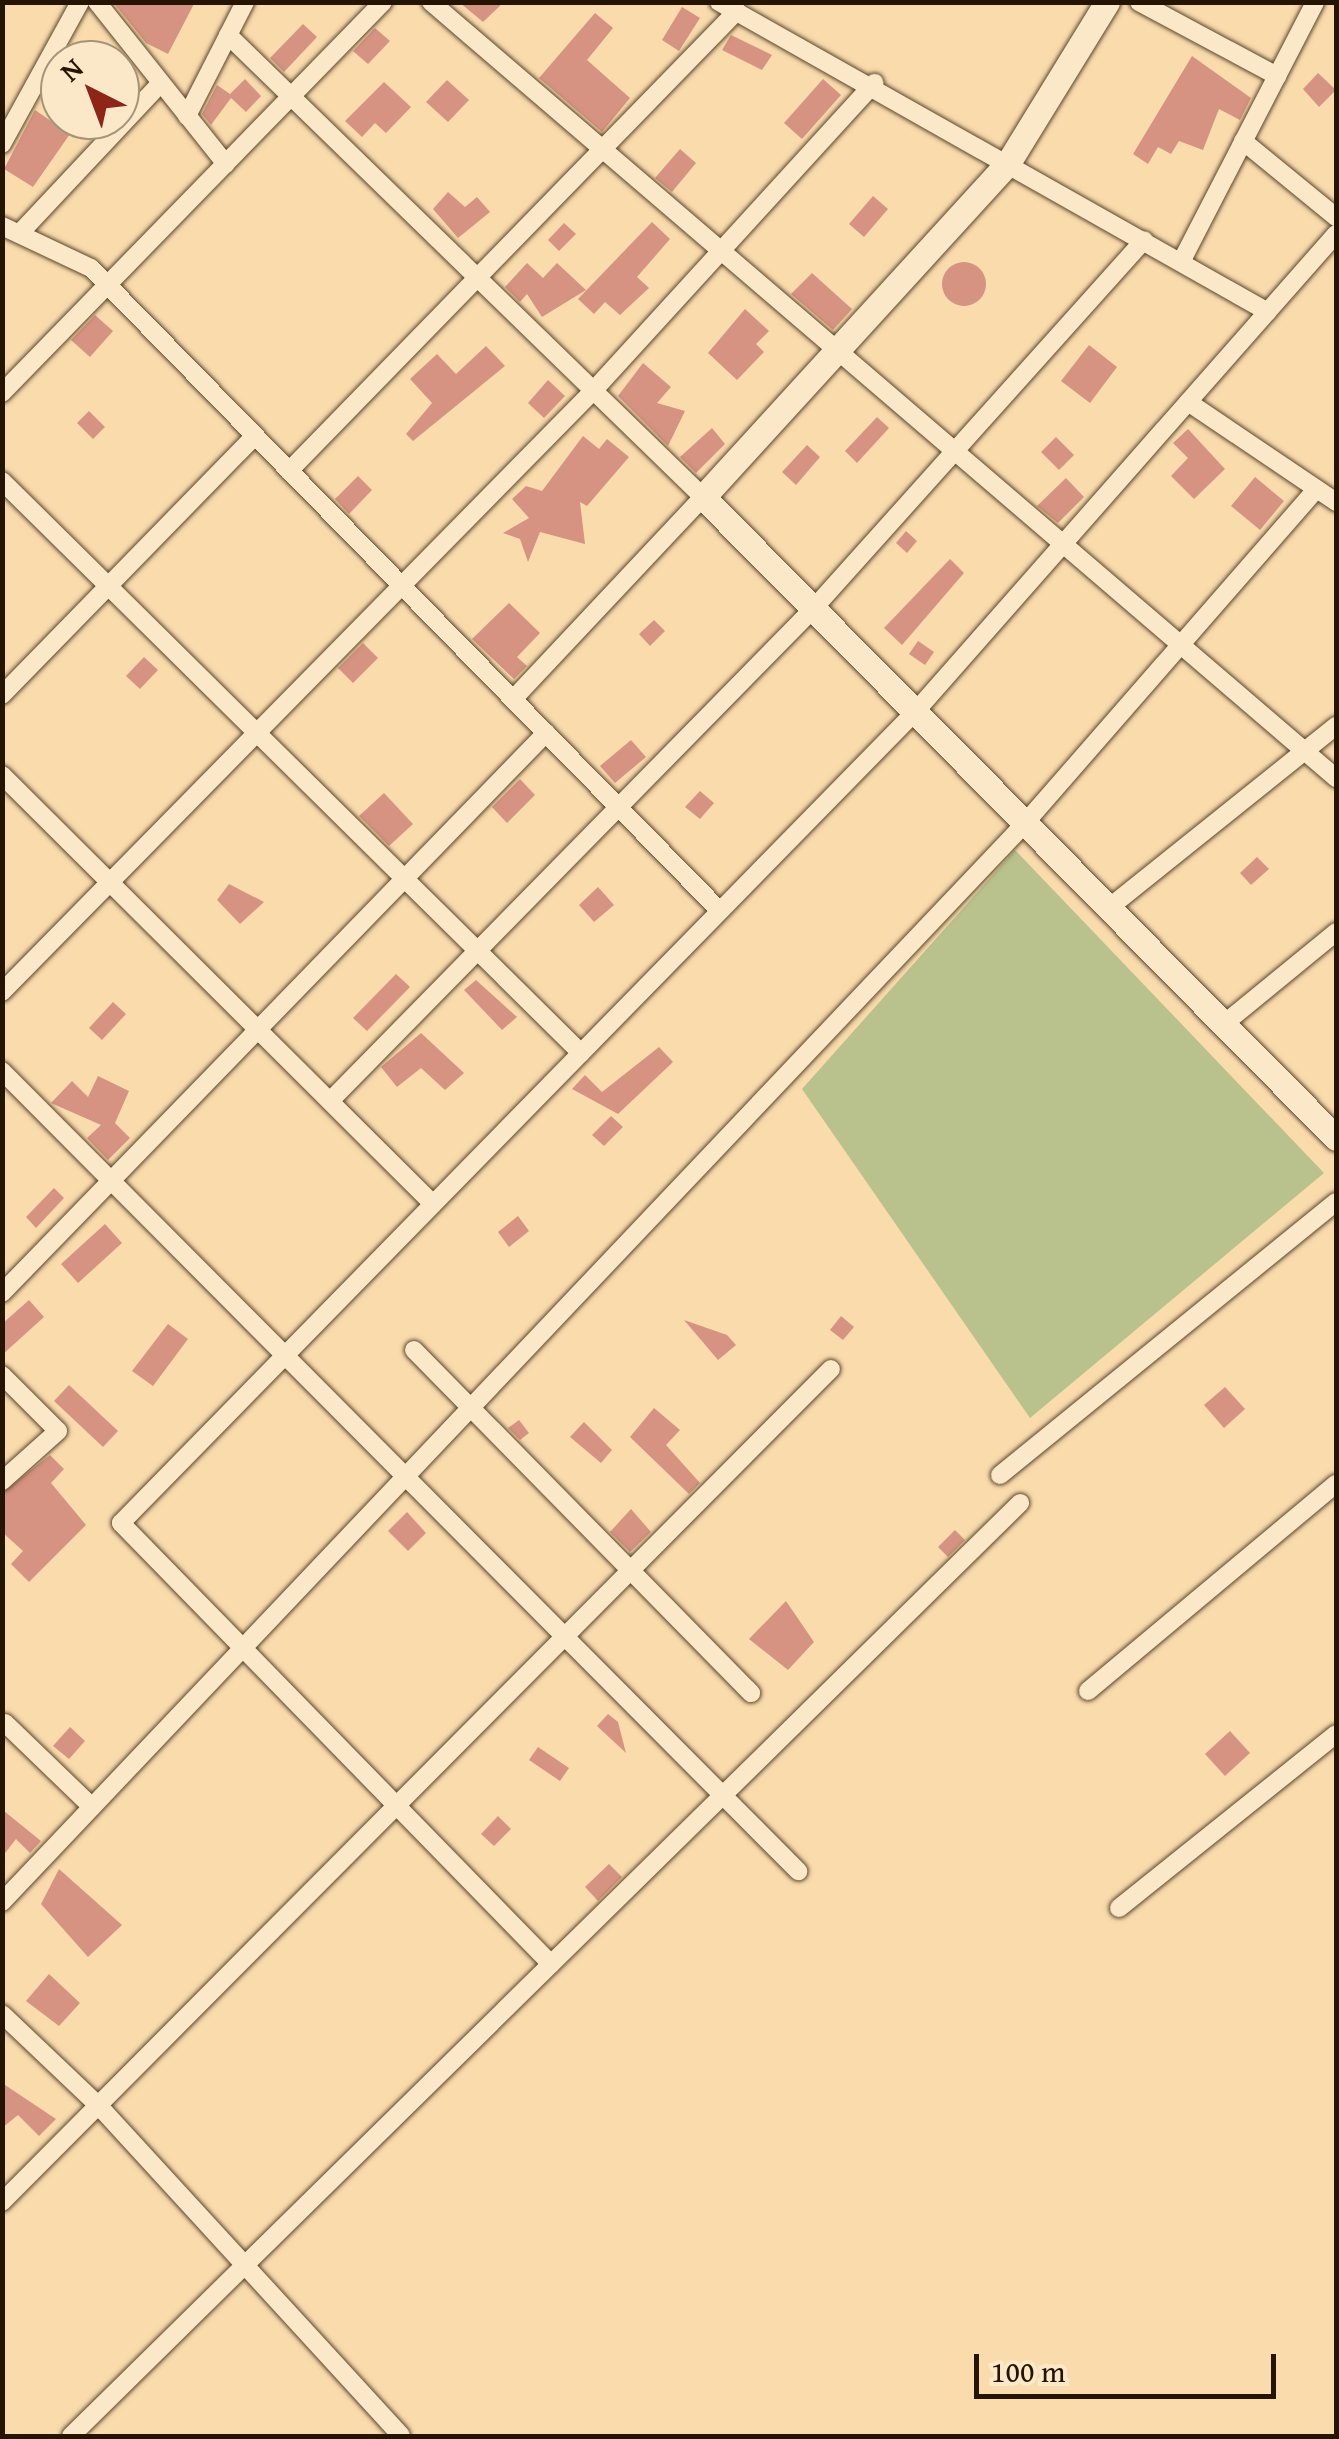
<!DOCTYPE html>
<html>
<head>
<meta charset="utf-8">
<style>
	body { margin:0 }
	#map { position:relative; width:1339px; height:2439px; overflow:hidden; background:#f9dbac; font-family:"Gentium Book Plus",serif }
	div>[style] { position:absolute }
	.green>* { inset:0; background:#b9c18d }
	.building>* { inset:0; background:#d79381 }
	.round { border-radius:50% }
	.roads { filter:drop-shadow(0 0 2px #5a462b) drop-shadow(0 0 2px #5a462b) }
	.street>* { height:18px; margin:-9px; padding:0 9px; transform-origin:9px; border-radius:9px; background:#fbe8c9 }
	.secondary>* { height:25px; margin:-12.5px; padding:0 12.5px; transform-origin:12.5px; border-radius:12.5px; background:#fbe8c9 }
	span { translate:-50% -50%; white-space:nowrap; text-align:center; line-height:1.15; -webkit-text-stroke:10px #fbe8c9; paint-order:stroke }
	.frame { position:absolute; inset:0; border:5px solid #251500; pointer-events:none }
	.north { position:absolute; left:40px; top:40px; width:100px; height:100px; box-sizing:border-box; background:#fbe8c9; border:2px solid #a59479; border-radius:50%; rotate:318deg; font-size:28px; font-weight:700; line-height:40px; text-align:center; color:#251500 }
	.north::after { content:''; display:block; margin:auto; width:35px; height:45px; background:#8f2418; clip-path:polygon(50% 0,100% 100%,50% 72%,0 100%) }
	.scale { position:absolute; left:974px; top:2354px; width:302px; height:45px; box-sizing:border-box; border:5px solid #251500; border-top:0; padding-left:12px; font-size:30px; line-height:35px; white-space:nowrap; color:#251500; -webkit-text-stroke:8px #fbe8c9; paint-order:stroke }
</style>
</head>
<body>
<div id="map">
	<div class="green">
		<i style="clip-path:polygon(1015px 850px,1324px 1173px,1030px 1418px,802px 1089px)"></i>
	</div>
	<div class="building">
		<i style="clip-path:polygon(113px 2px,195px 2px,168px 54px,146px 43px)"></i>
		<i style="clip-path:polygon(459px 2px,504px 2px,483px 22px)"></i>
		<i style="clip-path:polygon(682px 7px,700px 18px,679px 51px,662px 40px)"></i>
		<i style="clip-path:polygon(595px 13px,613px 28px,587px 60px,630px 98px,602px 132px,539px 78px)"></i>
		<i style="clip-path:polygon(303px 24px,317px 37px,284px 72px,270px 58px)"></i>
		<i style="clip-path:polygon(375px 28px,390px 41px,368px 64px,353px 51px)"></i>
		<i style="clip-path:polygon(731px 35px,772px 55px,762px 70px,722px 50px)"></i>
		<i style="clip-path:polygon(1192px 56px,1251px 98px,1240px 120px,1219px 109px,1203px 150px,1179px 141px,1171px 154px,1158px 147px,1148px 164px,1133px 154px)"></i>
		<i style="clip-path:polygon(1318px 73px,1336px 90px,1319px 107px,1303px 89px)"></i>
		<i style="clip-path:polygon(245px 79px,261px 96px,246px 112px,231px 98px,211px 125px,202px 114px,217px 85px,230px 94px)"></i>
		<i style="clip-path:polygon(823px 79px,841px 95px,802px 139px,784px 123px)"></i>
		<i style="clip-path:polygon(447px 80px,469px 100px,448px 122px,426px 102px)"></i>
		<i style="clip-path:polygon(384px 82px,411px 107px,386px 133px,375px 123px,362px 137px,345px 121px)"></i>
		<i style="clip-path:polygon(35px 110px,70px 134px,33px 187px,4px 169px)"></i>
		<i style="clip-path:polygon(680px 149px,696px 163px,672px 192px,655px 178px)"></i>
		<i style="clip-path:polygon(448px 192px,465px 207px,477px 197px,490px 212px,458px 238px,433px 209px)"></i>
		<i style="clip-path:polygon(873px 196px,888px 209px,864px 237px,849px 224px)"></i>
		<i style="clip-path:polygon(652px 222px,670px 239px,637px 277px,649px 288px,620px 315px,605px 302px,594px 314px,578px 299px)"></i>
		<i style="clip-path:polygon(564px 223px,576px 234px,559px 251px,548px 240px)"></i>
		<i class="round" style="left:942px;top:262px;width:44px;height:44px"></i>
		<i style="clip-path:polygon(527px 263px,543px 278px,557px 263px,586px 290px,542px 317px,527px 294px,520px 302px,505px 287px)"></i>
		<i style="clip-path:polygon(812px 273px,852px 309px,833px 330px,791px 294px)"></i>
		<i style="clip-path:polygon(745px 309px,769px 331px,756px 344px,764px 352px,737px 380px,708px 353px)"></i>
		<i style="clip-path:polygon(95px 315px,113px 331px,90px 357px,71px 340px)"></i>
		<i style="clip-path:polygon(1089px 345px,1117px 367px,1090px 403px,1061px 381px)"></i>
		<i style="clip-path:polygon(486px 346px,505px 366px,413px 441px,406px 434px,432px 403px,410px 379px,437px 354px,456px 374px)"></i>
		<i style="clip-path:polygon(643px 363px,671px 387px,657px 403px,685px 411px,668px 446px,618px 396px)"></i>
		<i style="clip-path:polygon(548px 380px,565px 396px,544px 418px,528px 403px)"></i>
		<i style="clip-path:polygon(89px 411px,105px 427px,93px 439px,77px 423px)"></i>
		<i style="clip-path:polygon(877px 417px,889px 428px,857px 463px,845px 451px)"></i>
		<i style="clip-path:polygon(712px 428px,725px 444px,696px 473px,680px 457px)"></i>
		<i style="clip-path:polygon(1188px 429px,1225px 469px,1194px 499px,1171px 476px,1188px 458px,1173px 443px)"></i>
		<i style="clip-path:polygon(583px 436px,599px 449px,607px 439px,629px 457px,587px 506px,580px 502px,585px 544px,540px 532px,528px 562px,520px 539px,503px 533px,529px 518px,512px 499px,526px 486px,542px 491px)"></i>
		<i style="clip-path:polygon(1056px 437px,1074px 455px,1059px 470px,1041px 452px)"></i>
		<i style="clip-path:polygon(807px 445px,820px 457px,796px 485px,782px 472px)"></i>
		<i style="clip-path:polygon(358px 476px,372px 490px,349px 514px,335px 499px)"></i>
		<i style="clip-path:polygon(1255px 477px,1284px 501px,1260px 530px,1231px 506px)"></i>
		<i style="clip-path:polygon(1066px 478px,1084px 497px,1058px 523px,1037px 506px)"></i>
		<i style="clip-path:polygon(906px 531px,917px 541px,907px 553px,896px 543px)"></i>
		<i style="clip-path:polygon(950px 559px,964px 573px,902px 645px,884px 628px)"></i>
		<i style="clip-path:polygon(509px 603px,540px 633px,517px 657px,527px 666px,514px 679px,472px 639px)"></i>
		<i style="clip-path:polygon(654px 620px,665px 631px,650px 646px,639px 634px)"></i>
		<i style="clip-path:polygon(918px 641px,934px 652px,925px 665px,909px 654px)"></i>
		<i style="clip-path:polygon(363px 643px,378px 658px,353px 683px,338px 668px)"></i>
		<i style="clip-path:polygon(144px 657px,158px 670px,140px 689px,126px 676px)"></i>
		<i style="clip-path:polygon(631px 740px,646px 757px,615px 783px,600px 766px)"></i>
		<i style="clip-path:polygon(520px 779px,535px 795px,507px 823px,492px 807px)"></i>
		<i style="clip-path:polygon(700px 791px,714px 803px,700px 819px,685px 807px)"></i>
		<i style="clip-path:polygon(384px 793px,413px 824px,389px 846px,359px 816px)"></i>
		<i style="clip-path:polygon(1257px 857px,1269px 869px,1251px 885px,1240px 873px)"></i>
		<i style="clip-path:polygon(229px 884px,264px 902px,240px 924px,217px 900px)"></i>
		<i style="clip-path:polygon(598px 887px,614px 905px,594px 922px,579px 905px)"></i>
		<i style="clip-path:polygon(396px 974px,410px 987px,367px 1031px,353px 1018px)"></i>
		<i style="clip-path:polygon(476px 980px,517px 1017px,502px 1030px,464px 990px)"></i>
		<i style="clip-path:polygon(113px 1002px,126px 1014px,102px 1040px,89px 1028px)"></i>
		<i style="clip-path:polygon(421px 1033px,464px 1073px,445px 1090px,421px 1068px,397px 1087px,381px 1067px)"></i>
		<i style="clip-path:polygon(659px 1047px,673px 1062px,618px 1114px,572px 1089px,585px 1075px,602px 1092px)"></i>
		<i style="clip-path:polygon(98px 1076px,129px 1091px,115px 1123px,130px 1138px,108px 1160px,87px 1138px,101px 1125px,51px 1103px,72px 1081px,88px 1097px)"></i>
		<i style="clip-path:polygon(611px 1116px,623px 1127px,604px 1146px,592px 1135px)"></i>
		<i style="clip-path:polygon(54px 1188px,64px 1198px,36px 1228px,26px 1217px)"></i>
		<i style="clip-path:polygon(518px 1216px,529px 1231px,509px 1247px,498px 1232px)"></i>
		<i style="clip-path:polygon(105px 1224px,122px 1243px,78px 1283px,61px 1264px)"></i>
		<i style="clip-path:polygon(29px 1300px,44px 1317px,2px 1355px,2px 1324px)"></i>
		<i style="clip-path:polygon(841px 1316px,854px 1327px,843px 1340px,830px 1330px)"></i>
		<i style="clip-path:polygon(684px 1320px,727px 1335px,736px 1345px,718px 1360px)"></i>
		<i style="clip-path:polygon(168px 1324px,188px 1339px,153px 1386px,132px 1371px)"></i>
		<i style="clip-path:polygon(69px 1385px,118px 1431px,103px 1447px,54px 1401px)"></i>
		<i style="clip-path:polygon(1225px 1387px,1245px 1409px,1224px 1428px,1204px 1405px)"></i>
		<i style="clip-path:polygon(654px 1408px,680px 1430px,666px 1445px,700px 1483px,689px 1494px,630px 1437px)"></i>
		<i style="clip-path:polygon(519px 1420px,529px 1433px,520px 1440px,508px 1428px)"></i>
		<i style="clip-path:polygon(584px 1422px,612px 1450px,601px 1463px,570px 1437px)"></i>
		<i style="clip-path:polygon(50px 1455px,64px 1469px,51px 1483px,86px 1525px,29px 1582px,11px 1564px,23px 1551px,2px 1532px,2px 1493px)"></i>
		<i style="clip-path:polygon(631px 1509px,651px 1532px,630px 1552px,610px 1532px)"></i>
		<i style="clip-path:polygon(407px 1512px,426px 1533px,408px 1551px,388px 1531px)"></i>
		<i style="clip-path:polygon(955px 1530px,965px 1540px,948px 1557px,938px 1547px)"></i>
		<i style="clip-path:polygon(786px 1601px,814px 1642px,788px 1670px,749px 1639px)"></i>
		<i style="clip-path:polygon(608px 1714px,618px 1722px,626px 1753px,597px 1726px)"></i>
		<i style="clip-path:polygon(70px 1727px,85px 1741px,69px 1759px,53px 1746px)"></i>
		<i style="clip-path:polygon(1230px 1731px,1250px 1753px,1225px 1776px,1205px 1754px)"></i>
		<i style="clip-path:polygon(538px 1747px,569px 1768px,560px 1781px,529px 1760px)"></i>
		<i style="clip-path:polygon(4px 1811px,41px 1841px,30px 1853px,16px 1839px,2px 1857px)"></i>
		<i style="clip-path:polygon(498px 1816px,511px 1829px,494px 1846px,481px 1834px)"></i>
		<i style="clip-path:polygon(609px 1864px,622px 1877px,598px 1901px,585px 1887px)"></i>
		<i style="clip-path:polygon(59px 1869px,122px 1925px,88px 1957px,41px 1904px)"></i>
		<i style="clip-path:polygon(49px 1974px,80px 2003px,59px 2026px,26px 2001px)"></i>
		<i style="clip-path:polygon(2px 2083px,56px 2119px,39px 2136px,18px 2115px,2px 2128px)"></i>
	</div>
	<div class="roads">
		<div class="street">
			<i style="left:97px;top:2px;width:207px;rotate:51.5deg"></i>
			<i style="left:431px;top:2px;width:1192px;rotate:40.61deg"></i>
			<i style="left:719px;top:2px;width:630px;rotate:29.45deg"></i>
			<i style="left:1139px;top:2px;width:157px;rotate:28.2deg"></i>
			<i style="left:228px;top:35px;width:663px;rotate:44.21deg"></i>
			<i style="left:703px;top:497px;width:277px;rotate:133.2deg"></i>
			<i style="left:187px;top:116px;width:128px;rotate:-63deg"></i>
			<i style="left:1243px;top:141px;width:120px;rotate:39.3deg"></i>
			<i style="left:2px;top:144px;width:162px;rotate:-61.2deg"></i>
			<i style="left:2px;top:226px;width:98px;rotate:25.3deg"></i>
			<i style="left:91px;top:268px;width:899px;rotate:45.63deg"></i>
			<i style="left:19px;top:234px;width:207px;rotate:-46.8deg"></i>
			<i style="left:1181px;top:262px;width:292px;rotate:-62.7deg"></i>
			<i style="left:2px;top:393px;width:546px;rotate:-45.74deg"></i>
			<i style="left:1188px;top:402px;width:179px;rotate:34deg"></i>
			<i style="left:289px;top:471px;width:642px;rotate:-45.76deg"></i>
			<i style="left:2px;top:481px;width:814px;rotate:44.65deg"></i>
			<i style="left:2px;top:695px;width:362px;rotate:-45.7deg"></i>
			<i style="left:2px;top:775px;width:608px;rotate:44.87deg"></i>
			<i style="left:1110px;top:907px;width:290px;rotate:-38.7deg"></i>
			<i style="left:2px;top:992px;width:844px;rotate:-45.48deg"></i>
			<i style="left:594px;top:390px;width:416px;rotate:-47.6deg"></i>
			<i style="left:1225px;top:1023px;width:144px;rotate:-39.3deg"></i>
			<i style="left:2px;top:1071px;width:1129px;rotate:45.14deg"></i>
			<i style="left:330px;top:1101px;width:691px;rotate:-45.53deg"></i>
			<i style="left:814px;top:608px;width:494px;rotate:-48.1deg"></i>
			<i style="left:2px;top:1293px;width:781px;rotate:-45.83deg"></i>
			<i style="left:414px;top:1350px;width:481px;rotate:45.5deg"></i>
			<i style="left:2px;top:1375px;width:79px;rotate:45deg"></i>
			<i style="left:58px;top:1431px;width:75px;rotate:138.2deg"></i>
			<i style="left:1000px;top:1475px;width:433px;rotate:-39.1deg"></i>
			<i style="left:1088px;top:1691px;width:323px;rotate:-39.9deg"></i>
			<i style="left:5px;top:1723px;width:121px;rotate:44deg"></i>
			<i style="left:2px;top:1902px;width:1488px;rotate:-46.52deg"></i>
			<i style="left:1026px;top:822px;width:442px;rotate:-48.9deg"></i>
			<i style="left:1119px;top:1908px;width:278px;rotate:-38.7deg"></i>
			<i style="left:551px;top:1964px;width:616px;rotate:-134.28deg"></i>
			<i style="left:121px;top:1523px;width:1136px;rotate:-45.61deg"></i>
			<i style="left:916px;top:711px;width:636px;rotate:-48.64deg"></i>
			<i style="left:2px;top:2014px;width:134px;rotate:43.5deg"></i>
			<i style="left:99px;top:2106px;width:447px;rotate:47.5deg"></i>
			<i style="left:2px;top:2202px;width:1175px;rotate:-45.14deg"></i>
			<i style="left:71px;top:2436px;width:1331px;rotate:-44.51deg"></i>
		</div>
		<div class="secondary">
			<i style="left:1107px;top:2px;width:189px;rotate:121.6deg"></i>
			<i style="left:1008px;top:163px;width:452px;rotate:132.4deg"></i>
			<i style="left:703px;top:497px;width:901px;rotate:45.36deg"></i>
		</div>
	</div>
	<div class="frame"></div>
	<div class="north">N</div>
	<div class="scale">100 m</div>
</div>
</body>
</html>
